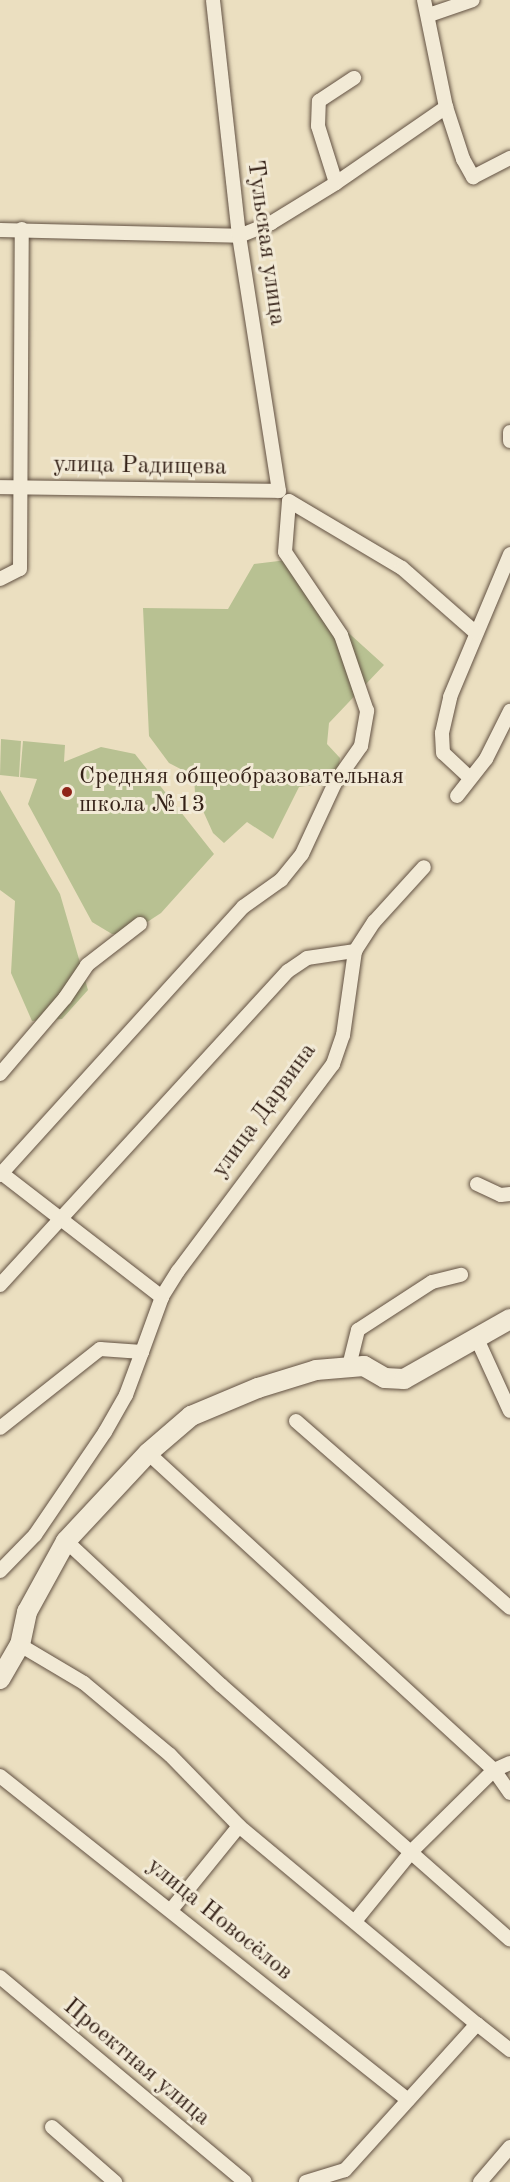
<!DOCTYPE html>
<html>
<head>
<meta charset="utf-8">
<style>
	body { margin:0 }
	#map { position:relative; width:510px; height:2182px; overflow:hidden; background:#ebdfc0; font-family:"Old Standard TT",serif }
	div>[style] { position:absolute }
	.green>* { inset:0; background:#b8c192 }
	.roads { filter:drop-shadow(0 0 2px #625142) drop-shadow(0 0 2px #625142) }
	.street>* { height:14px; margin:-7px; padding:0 7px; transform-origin:7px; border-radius:7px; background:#f2ead6 }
	.secondary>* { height:20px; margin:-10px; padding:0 10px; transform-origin:10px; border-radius:10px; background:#f2ead6 }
	.dots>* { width:16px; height:16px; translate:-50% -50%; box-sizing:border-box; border:3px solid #f2ead6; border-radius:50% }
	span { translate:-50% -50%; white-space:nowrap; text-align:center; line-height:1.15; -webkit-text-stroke:6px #f2ead6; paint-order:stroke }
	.street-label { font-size:24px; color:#352218 }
	.poi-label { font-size:24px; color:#352218 }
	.left { translate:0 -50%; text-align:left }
</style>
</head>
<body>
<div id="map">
	<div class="green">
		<i style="clip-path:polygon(287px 560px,321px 608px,384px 665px,329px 723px,327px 744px,340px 758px,338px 772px,327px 783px,299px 787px,273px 839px,247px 822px,224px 843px,213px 833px,195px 793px,194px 776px,169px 763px,149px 736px,143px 608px,228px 609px,254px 564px)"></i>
		<i style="clip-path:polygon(1px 739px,21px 741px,19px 777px,0 775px)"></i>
		<i style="clip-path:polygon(23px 741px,65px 745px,64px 762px,101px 747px,135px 754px,214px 854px,161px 913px,129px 934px,112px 934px,92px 922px,28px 804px,37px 779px,20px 777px)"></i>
		<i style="clip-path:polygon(0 790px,60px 894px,88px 990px,62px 1019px,32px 1021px,11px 973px,15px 901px,0 890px)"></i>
	</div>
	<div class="roads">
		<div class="street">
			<i style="left:424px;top:0;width:109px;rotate:78.4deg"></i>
			<i style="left:446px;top:107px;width:55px;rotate:71.9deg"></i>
			<i style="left:463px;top:159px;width:21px;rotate:61deg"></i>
			<i style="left:473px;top:177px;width:42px;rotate:-27.2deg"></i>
			<i style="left:429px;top:15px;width:46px;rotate:-18.8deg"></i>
			<i style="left:336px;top:183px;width:60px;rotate:-107.5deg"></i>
			<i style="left:318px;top:126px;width:25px;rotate:-88deg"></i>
			<i style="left:319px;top:101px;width:42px;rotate:-33.3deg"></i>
			<i style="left:0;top:230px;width:239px;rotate:1.4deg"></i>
			<i style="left:239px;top:236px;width:35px;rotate:-22deg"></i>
			<i style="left:271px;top:223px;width:76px;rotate:-31.6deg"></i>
			<i style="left:336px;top:183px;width:134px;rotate:-34.6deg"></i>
			<i style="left:510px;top:432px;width:9px;rotate:90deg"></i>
			<i style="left:0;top:487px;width:279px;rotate:0.8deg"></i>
			<i style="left:279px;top:491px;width:258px;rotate:-98.9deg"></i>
			<i style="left:239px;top:236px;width:237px;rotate:-96.3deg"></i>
			<i style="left:0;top:579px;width:22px;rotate:-27deg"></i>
			<i style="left:20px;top:569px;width:340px;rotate:-89.7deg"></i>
			<i style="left:469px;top:777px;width:35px;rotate:-137deg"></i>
			<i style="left:443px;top:753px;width:20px;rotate:-93deg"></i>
			<i style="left:442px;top:733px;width:37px;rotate:-77deg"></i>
			<i style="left:450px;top:697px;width:155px;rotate:-67.2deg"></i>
			<i style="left:457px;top:796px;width:47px;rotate:-51.9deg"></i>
			<i style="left:486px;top:759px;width:54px;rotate:-63.4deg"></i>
			<i style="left:355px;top:951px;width:35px;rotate:-57deg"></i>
			<i style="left:374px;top:922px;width:74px;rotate:-47.7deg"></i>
			<i style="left:0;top:1074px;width:100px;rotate:-49.5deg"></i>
			<i style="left:65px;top:998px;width:40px;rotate:-56deg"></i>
			<i style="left:87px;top:965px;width:67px;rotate:-37.7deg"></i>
			<i style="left:0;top:1172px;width:205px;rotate:37.7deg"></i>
			<i style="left:0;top:1175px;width:362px;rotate:-47.8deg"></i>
			<i style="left:243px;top:907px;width:47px;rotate:-35.4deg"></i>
			<i style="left:281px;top:880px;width:33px;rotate:-51deg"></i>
			<i style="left:302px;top:854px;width:78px;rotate:-65.1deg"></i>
			<i style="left:335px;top:783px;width:45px;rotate:-54.9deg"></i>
			<i style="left:361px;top:746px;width:36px;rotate:-80deg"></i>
			<i style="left:367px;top:711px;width:80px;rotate:-108.9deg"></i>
			<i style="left:341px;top:635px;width:100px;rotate:-124deg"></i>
			<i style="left:285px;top:552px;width:51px;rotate:-85.5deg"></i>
			<i style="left:289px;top:501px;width:131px;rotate:30.7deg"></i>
			<i style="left:402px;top:568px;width:98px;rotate:41.3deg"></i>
			<i style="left:477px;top:1184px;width:26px;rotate:25deg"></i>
			<i style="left:501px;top:1195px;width:9px;rotate:-6deg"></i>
			<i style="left:0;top:1285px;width:426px;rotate:-47.5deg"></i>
			<i style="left:288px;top:971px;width:23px;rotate:-34deg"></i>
			<i style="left:307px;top:958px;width:49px;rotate:-8.3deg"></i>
			<i style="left:355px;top:951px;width:85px;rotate:98.1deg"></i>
			<i style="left:343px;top:1035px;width:31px;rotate:109deg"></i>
			<i style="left:333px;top:1064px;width:259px;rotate:126.8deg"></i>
			<i style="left:178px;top:1271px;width:31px;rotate:122deg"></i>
			<i style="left:162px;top:1297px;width:59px;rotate:110deg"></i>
			<i style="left:142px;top:1352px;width:42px;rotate:-175.9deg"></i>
			<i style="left:100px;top:1349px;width:127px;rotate:141.7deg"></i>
			<i style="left:477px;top:1339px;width:79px;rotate:65.4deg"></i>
			<i style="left:349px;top:1366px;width:37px;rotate:-76deg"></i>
			<i style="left:358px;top:1330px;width:88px;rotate:-33deg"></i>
			<i style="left:432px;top:1282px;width:30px;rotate:-14deg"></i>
			<i style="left:296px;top:1421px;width:284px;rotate:41.1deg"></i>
			<i style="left:148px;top:1453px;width:469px;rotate:42.5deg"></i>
			<i style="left:494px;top:1770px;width:115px;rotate:135.4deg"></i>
			<i style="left:412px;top:1851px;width:89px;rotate:129.1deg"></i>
			<i style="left:66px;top:1541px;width:212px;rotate:42.9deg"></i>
			<i style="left:221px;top:1685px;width:385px;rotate:41.4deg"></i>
			<i style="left:0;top:1571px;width:50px;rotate:-45.8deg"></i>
			<i style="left:35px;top:1535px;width:125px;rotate:-55.8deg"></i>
			<i style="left:105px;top:1432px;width:43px;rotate:-60.4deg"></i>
			<i style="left:126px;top:1395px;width:46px;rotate:-69.6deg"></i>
			<i style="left:20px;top:1645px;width:74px;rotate:30.7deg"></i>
			<i style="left:84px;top:1683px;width:112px;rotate:39.9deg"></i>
			<i style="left:170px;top:1755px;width:99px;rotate:45.8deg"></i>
			<i style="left:239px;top:1826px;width:310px;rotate:39.8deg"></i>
			<i style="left:477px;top:2024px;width:197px;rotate:132.1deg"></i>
			<i style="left:345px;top:2170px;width:41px;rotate:162.9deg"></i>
			<i style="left:510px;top:1763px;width:17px;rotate:156deg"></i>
			<i style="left:494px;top:1770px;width:28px;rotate:55deg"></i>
			<i style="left:0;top:1776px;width:521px;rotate:38.45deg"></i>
			<i style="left:171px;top:1910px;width:108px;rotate:-51deg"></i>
			<i style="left:0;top:1977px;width:319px;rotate:39.9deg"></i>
			<i style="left:477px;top:2024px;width:42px;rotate:38.2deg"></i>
			<i style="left:52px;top:2127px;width:84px;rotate:41.1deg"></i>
			<i style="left:480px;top:2182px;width:46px;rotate:-49.4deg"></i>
		</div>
		<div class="secondary">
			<i style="left:0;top:1679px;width:39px;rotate:-60deg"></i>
			<i style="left:20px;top:1645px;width:34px;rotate:-78deg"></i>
			<i style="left:27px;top:1612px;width:81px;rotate:-61.2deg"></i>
			<i style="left:66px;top:1541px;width:120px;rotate:-47deg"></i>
			<i style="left:148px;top:1453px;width:57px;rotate:-40.7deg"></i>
			<i style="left:191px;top:1416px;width:73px;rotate:-22.7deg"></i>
			<i style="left:258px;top:1388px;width:61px;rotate:-17.2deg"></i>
			<i style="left:316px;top:1370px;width:48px;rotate:-4.8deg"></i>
			<i style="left:364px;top:1366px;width:24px;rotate:30deg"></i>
			<i style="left:385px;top:1378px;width:19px;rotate:3deg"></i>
			<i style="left:404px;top:1379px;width:122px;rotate:-29.5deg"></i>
		</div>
	</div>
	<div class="dots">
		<i style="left:67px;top:792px;background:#8f2418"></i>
	</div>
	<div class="street-label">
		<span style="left:265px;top:243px;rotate:82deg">Тульская улица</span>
		<span style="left:140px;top:467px;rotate:1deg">улица Радищева</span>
		<span style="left:265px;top:1111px;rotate:-54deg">улица Дарвина</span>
		<span style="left:219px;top:1920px;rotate:39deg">улица Новосёлов</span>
		<span style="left:136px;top:2063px;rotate:40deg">Проектная улица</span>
	</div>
	<div class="poi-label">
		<span class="left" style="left:79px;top:792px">Средняя общеобразовательная<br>школа №13</span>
	</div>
</div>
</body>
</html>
